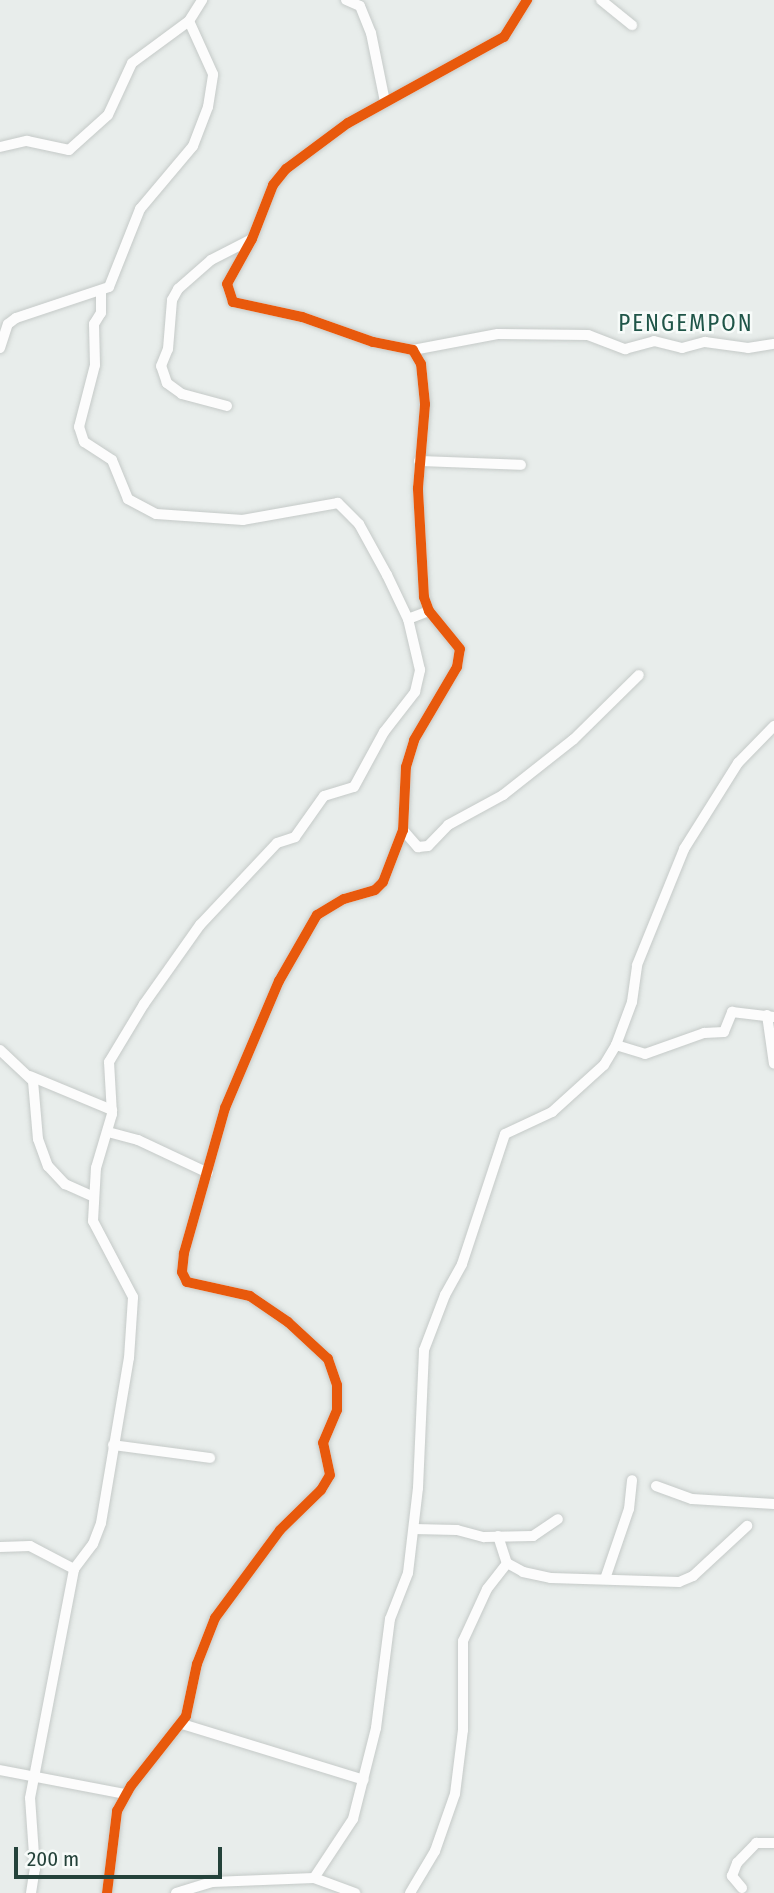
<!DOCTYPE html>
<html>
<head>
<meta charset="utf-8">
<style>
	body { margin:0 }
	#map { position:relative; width:774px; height:1893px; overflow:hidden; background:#e8edeb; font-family:"Fira Sans Condensed",sans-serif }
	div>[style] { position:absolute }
	.roads { filter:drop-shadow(0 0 2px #c5cac8) drop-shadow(0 0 2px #c5cac8) }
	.minor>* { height:10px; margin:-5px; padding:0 5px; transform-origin:5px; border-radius:5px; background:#fcfcfc }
	.cycleway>* { height:10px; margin:-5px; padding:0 5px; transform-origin:5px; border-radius:5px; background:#e8590c }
	span { translate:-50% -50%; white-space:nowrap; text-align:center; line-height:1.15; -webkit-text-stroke:5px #f7fbf9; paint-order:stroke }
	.quarter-label { font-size:23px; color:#1f5548; letter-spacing:2px }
	.scale { position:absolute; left:14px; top:1847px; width:208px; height:32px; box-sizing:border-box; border:4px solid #24423a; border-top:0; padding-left:9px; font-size:21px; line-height:24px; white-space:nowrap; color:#24423a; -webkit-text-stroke:5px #f7fbf9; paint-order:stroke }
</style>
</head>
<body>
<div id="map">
	<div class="roads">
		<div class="minor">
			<i style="left:346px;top:0;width:15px;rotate:23deg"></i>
			<i style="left:360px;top:6px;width:29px;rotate:68deg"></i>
			<i style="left:371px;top:33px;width:70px;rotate:78.5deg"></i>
			<i style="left:601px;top:0;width:40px;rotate:39deg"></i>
			<i style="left:0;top:147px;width:28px;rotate:-13deg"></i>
			<i style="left:27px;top:141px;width:43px;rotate:12.1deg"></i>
			<i style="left:69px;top:150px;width:52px;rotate:-41.9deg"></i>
			<i style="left:108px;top:115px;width:57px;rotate:-65.2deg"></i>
			<i style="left:132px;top:63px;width:71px;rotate:-36.4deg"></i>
			<i style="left:189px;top:21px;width:25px;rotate:-58deg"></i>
			<i style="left:0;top:348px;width:25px;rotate:-72deg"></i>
			<i style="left:8px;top:324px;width:10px;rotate:-37deg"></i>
			<i style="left:16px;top:318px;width:98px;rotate:-18.4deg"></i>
			<i style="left:109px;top:287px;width:84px;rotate:-68.3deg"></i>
			<i style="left:140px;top:209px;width:82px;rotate:-49.9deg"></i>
			<i style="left:193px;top:146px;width:42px;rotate:-69deg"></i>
			<i style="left:208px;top:107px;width:33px;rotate:-81deg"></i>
			<i style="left:213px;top:74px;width:58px;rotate:-114.4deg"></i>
			<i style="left:413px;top:350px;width:86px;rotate:-10.7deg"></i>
			<i style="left:498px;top:334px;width:90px;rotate:0.6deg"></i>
			<i style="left:588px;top:335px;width:40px;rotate:21deg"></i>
			<i style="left:625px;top:349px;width:30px;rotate:-15deg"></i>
			<i style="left:654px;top:341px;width:29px;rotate:14deg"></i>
			<i style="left:682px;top:348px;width:24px;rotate:-15deg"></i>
			<i style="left:705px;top:342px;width:43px;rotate:7.9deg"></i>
			<i style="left:748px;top:348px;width:26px;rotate:-9deg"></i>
			<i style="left:227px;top:406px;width:47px;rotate:-165.1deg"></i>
			<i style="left:182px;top:394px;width:19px;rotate:-144deg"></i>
			<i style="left:167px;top:383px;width:18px;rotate:-109deg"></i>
			<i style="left:161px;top:366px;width:18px;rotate:-68deg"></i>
			<i style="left:168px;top:349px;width:49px;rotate:-85.3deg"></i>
			<i style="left:172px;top:300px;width:13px;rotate:-61deg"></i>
			<i style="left:178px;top:289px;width:44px;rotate:-41.3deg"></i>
			<i style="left:211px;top:260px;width:46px;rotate:-27.1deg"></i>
			<i style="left:419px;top:461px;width:102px;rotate:2.2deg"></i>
			<i style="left:408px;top:619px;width:22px;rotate:-21deg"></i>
			<i style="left:403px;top:830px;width:23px;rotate:49deg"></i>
			<i style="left:418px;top:847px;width:10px;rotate:-6deg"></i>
			<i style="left:428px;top:846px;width:29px;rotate:-46deg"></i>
			<i style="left:448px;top:825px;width:63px;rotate:-28.6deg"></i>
			<i style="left:503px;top:795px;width:90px;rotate:-38.3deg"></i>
			<i style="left:574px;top:739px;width:91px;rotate:-44.6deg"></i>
			<i style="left:767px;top:1015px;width:49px;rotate:81.9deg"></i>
			<i style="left:616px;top:1045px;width:30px;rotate:17deg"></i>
			<i style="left:645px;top:1054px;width:63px;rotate:-19.6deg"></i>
			<i style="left:704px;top:1033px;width:20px;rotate:-3deg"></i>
			<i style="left:724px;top:1032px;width:22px;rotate:-68deg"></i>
			<i style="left:732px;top:1012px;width:42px;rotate:6.8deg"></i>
			<i style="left:0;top:1050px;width:45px;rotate:43.2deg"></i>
			<i style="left:33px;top:1081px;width:58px;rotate:85.1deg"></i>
			<i style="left:38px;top:1139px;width:29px;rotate:70deg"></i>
			<i style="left:48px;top:1166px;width:25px;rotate:47deg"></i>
			<i style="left:65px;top:1184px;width:30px;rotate:24deg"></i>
			<i style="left:30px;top:1076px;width:89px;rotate:22.5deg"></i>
			<i style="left:108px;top:1132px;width:31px;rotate:15deg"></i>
			<i style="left:138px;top:1140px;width:77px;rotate:25.2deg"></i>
			<i style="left:113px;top:1445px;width:98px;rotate:7.6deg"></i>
			<i style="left:656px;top:1486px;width:38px;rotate:20deg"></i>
			<i style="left:692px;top:1499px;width:82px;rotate:3.5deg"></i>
			<i style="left:414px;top:1529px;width:43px;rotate:1.3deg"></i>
			<i style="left:457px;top:1530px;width:28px;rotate:15deg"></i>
			<i style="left:484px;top:1537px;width:49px;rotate:-1.2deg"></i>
			<i style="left:533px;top:1536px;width:30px;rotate:-34deg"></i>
			<i style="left:498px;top:1536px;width:28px;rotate:72deg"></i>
			<i style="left:507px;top:1563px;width:18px;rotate:29deg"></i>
			<i style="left:523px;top:1572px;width:29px;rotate:12deg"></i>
			<i style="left:551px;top:1578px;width:128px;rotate:1.8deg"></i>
			<i style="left:679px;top:1582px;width:15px;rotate:-23deg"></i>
			<i style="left:693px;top:1576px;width:74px;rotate:-42.8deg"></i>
			<i style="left:0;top:1547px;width:30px;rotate:-2deg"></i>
			<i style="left:30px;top:1546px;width:50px;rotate:27.6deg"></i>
			<i style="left:605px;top:1579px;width:74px;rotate:-71.1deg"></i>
			<i style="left:629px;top:1509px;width:29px;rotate:-84deg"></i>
			<i style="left:182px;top:1724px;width:190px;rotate:17.1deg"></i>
			<i style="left:0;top:1770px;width:127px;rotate:10.9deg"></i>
			<i style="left:314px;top:1878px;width:44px;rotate:20.1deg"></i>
			<i style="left:742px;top:1888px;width:16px;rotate:-130deg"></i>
			<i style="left:732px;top:1876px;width:14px;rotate:-69deg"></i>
			<i style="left:737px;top:1863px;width:28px;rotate:-46deg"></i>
			<i style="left:756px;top:1843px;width:18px"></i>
			<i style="left:31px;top:1893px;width:24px;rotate:-81deg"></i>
			<i style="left:35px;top:1869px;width:71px;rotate:-94deg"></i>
			<i style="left:30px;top:1798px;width:233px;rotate:-79.1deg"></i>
			<i style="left:74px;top:1569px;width:31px;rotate:-53deg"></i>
			<i style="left:93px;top:1544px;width:22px;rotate:-69deg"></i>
			<i style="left:101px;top:1523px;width:167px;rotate:-80.4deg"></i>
			<i style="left:129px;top:1358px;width:61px;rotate:-86.2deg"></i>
			<i style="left:133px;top:1297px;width:86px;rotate:-117.8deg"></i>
			<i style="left:93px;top:1221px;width:53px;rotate:-86.8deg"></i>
			<i style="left:96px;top:1168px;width:56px;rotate:-73.5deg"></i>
			<i style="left:112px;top:1114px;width:52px;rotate:-93.3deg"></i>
			<i style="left:109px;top:1062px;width:68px;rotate:-58.9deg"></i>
			<i style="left:144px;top:1004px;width:97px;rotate:-54.7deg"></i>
			<i style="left:200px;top:925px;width:112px;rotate:-46.8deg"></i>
			<i style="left:277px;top:843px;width:19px;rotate:-18deg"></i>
			<i style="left:295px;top:837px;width:50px;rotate:-54.7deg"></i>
			<i style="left:324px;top:796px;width:31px;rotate:-17deg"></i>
			<i style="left:354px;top:787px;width:63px;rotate:-61.4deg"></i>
			<i style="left:384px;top:732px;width:51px;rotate:-52.2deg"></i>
			<i style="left:415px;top:692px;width:23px;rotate:-77deg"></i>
			<i style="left:420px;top:670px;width:52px;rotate:-103.2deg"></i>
			<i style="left:408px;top:619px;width:49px;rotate:-115.5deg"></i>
			<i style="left:387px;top:575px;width:58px;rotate:-118.8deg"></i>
			<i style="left:359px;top:524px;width:30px;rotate:-135deg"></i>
			<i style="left:338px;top:503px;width:97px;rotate:169.9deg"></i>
			<i style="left:243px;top:520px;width:87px;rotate:-176.1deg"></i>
			<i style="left:156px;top:514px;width:32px;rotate:-152deg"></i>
			<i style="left:128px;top:499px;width:42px;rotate:-112.3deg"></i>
			<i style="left:112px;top:460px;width:33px;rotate:-147deg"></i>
			<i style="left:84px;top:442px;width:16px;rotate:-108deg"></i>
			<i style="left:79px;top:427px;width:64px;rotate:-75.5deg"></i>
			<i style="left:95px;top:365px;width:41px;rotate:-91.4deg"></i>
			<i style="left:94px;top:324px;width:13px;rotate:-58deg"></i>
			<i style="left:101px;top:313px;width:20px;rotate:-90deg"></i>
			<i style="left:107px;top:1893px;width:83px;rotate:-83deg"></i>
			<i style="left:117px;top:1811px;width:29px;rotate:-61deg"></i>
			<i style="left:131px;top:1786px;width:89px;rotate:-51.8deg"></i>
			<i style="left:186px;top:1716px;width:53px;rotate:-78.1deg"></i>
			<i style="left:197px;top:1664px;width:49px;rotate:-68.6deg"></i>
			<i style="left:215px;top:1618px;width:109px;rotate:-53.5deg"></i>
			<i style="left:280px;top:1530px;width:57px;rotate:-44.3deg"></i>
			<i style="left:321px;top:1490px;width:17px;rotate:-59deg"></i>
			<i style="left:330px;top:1475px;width:33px;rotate:-102deg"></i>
			<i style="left:323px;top:1443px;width:36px;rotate:-67deg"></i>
			<i style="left:337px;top:1410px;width:25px;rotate:-90deg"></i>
			<i style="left:337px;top:1385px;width:28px;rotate:-109deg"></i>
			<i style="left:328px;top:1359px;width:54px;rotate:-137.2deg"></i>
			<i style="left:288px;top:1322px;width:46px;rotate:-145.6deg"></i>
			<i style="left:250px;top:1296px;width:65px;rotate:-167.5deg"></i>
			<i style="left:187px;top:1282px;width:11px;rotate:-117deg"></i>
			<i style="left:182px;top:1272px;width:19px;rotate:-84deg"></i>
			<i style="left:184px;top:1253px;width:151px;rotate:-74.2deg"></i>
			<i style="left:225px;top:1108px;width:138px;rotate:-67deg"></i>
			<i style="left:279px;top:981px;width:76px;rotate:-60.1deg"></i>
			<i style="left:317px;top:915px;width:31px;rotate:-31deg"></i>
			<i style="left:344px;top:899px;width:32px;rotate:-16deg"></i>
			<i style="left:375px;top:890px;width:11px;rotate:-45deg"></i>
			<i style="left:383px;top:882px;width:56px;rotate:-69deg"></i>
			<i style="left:403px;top:830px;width:63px;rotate:-87.3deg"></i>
			<i style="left:406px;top:767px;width:28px;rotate:-73deg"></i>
			<i style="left:414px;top:740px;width:85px;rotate:-59.5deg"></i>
			<i style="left:457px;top:667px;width:18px;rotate:-81deg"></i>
			<i style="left:460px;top:649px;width:49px;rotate:-129.2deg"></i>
			<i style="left:429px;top:611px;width:15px;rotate:-110deg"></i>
			<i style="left:424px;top:597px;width:109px;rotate:-93.2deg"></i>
			<i style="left:418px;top:488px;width:84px;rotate:-85.2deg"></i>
			<i style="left:425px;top:404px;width:40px;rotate:-95.7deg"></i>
			<i style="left:421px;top:364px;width:16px;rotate:-120deg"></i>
			<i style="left:413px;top:350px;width:41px;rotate:-168.7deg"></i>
			<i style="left:373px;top:342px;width:75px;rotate:-160.6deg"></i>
			<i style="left:302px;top:317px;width:71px;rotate:-167.7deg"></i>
			<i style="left:233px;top:302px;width:19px;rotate:-108deg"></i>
			<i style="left:227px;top:284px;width:51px;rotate:-60.9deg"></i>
			<i style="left:252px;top:239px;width:58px;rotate:-68.7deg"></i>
			<i style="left:273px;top:185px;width:21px;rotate:-51deg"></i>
			<i style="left:286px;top:169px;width:77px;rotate:-36.6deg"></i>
			<i style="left:348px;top:123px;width:178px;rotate:-28.9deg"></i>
			<i style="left:504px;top:37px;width:44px;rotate:-58.1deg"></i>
			<i style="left:176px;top:1893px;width:38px;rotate:-17deg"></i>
			<i style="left:212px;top:1882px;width:102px;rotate:-2.2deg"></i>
			<i style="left:314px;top:1878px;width:71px;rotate:-56.5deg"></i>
			<i style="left:353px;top:1819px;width:94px;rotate:-75.8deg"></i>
			<i style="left:376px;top:1728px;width:110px;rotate:-82.7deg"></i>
			<i style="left:390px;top:1619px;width:49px;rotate:-68.6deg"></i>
			<i style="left:408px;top:1573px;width:86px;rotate:-83.3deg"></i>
			<i style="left:418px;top:1488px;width:138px;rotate:-87.5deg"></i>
			<i style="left:424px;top:1350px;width:59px;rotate:-69.1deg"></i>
			<i style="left:445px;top:1295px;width:35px;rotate:-61deg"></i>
			<i style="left:462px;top:1264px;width:137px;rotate:-71.7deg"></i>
			<i style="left:505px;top:1134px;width:52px;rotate:-25.1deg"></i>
			<i style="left:552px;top:1112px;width:70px;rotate:-42.1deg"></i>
			<i style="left:604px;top:1065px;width:23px;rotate:-59deg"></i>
			<i style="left:616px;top:1045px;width:46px;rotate:-69.6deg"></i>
			<i style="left:632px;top:1002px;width:37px;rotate:-82deg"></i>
			<i style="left:637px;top:965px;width:125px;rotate:-67.9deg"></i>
			<i style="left:684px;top:849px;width:102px;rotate:-57.9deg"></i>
			<i style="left:738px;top:763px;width:52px;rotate:-45.8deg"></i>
			<i style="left:410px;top:1893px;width:49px;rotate:-59.2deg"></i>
			<i style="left:435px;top:1851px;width:60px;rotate:-70.7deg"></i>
			<i style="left:455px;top:1794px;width:64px;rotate:-82.9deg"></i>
			<i style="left:463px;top:1730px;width:89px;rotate:-90deg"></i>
			<i style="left:463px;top:1641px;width:57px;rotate:-65.2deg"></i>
			<i style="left:487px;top:1589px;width:33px;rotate:-52deg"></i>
		</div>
	</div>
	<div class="cycleway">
		<i style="left:107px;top:1893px;width:83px;rotate:-83deg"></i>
		<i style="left:117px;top:1811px;width:29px;rotate:-61deg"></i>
		<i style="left:131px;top:1786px;width:89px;rotate:-51.8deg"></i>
		<i style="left:186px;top:1716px;width:53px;rotate:-78.1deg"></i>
		<i style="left:197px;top:1664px;width:49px;rotate:-68.6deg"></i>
		<i style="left:215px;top:1618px;width:109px;rotate:-53.5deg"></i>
		<i style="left:280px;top:1530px;width:57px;rotate:-44.3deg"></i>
		<i style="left:321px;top:1490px;width:17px;rotate:-59deg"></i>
		<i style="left:330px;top:1475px;width:33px;rotate:-102deg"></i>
		<i style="left:323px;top:1443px;width:36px;rotate:-67deg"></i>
		<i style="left:337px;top:1410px;width:25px;rotate:-90deg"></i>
		<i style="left:337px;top:1385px;width:28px;rotate:-109deg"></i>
		<i style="left:328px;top:1359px;width:54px;rotate:-137.2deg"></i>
		<i style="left:288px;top:1322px;width:46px;rotate:-145.6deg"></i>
		<i style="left:250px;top:1296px;width:65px;rotate:-167.5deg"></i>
		<i style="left:187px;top:1282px;width:11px;rotate:-117deg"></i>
		<i style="left:182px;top:1272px;width:19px;rotate:-84deg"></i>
		<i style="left:184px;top:1253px;width:151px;rotate:-74.2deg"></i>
		<i style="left:225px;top:1108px;width:138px;rotate:-67deg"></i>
		<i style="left:279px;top:981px;width:76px;rotate:-60.1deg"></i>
		<i style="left:317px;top:915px;width:31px;rotate:-31deg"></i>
		<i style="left:344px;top:899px;width:32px;rotate:-16deg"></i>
		<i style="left:375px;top:890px;width:11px;rotate:-45deg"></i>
		<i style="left:383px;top:882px;width:56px;rotate:-69deg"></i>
		<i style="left:403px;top:830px;width:63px;rotate:-87.3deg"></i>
		<i style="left:406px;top:767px;width:28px;rotate:-73deg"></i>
		<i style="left:414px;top:740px;width:85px;rotate:-59.5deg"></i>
		<i style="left:457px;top:667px;width:18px;rotate:-81deg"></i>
		<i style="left:460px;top:649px;width:49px;rotate:-129.2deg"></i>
		<i style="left:429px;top:611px;width:15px;rotate:-110deg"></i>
		<i style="left:424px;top:597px;width:109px;rotate:-93.2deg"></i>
		<i style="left:418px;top:488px;width:84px;rotate:-85.2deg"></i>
		<i style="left:425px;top:404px;width:40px;rotate:-95.7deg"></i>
		<i style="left:421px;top:364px;width:16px;rotate:-120deg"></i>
		<i style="left:413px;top:350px;width:41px;rotate:-168.7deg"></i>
		<i style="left:373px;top:342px;width:75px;rotate:-160.6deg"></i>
		<i style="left:302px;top:317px;width:71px;rotate:-167.7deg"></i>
		<i style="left:233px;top:302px;width:19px;rotate:-108deg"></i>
		<i style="left:227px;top:284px;width:51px;rotate:-60.9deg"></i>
		<i style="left:252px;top:239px;width:58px;rotate:-68.7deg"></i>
		<i style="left:273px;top:185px;width:21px;rotate:-51deg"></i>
		<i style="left:286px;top:169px;width:77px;rotate:-36.6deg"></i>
		<i style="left:348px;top:123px;width:178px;rotate:-28.9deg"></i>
		<i style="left:504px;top:37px;width:44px;rotate:-58.1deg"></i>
	</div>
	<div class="quarter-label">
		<span style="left:686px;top:323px">PENGEMPON</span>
	</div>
	<div class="scale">200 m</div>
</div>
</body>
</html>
